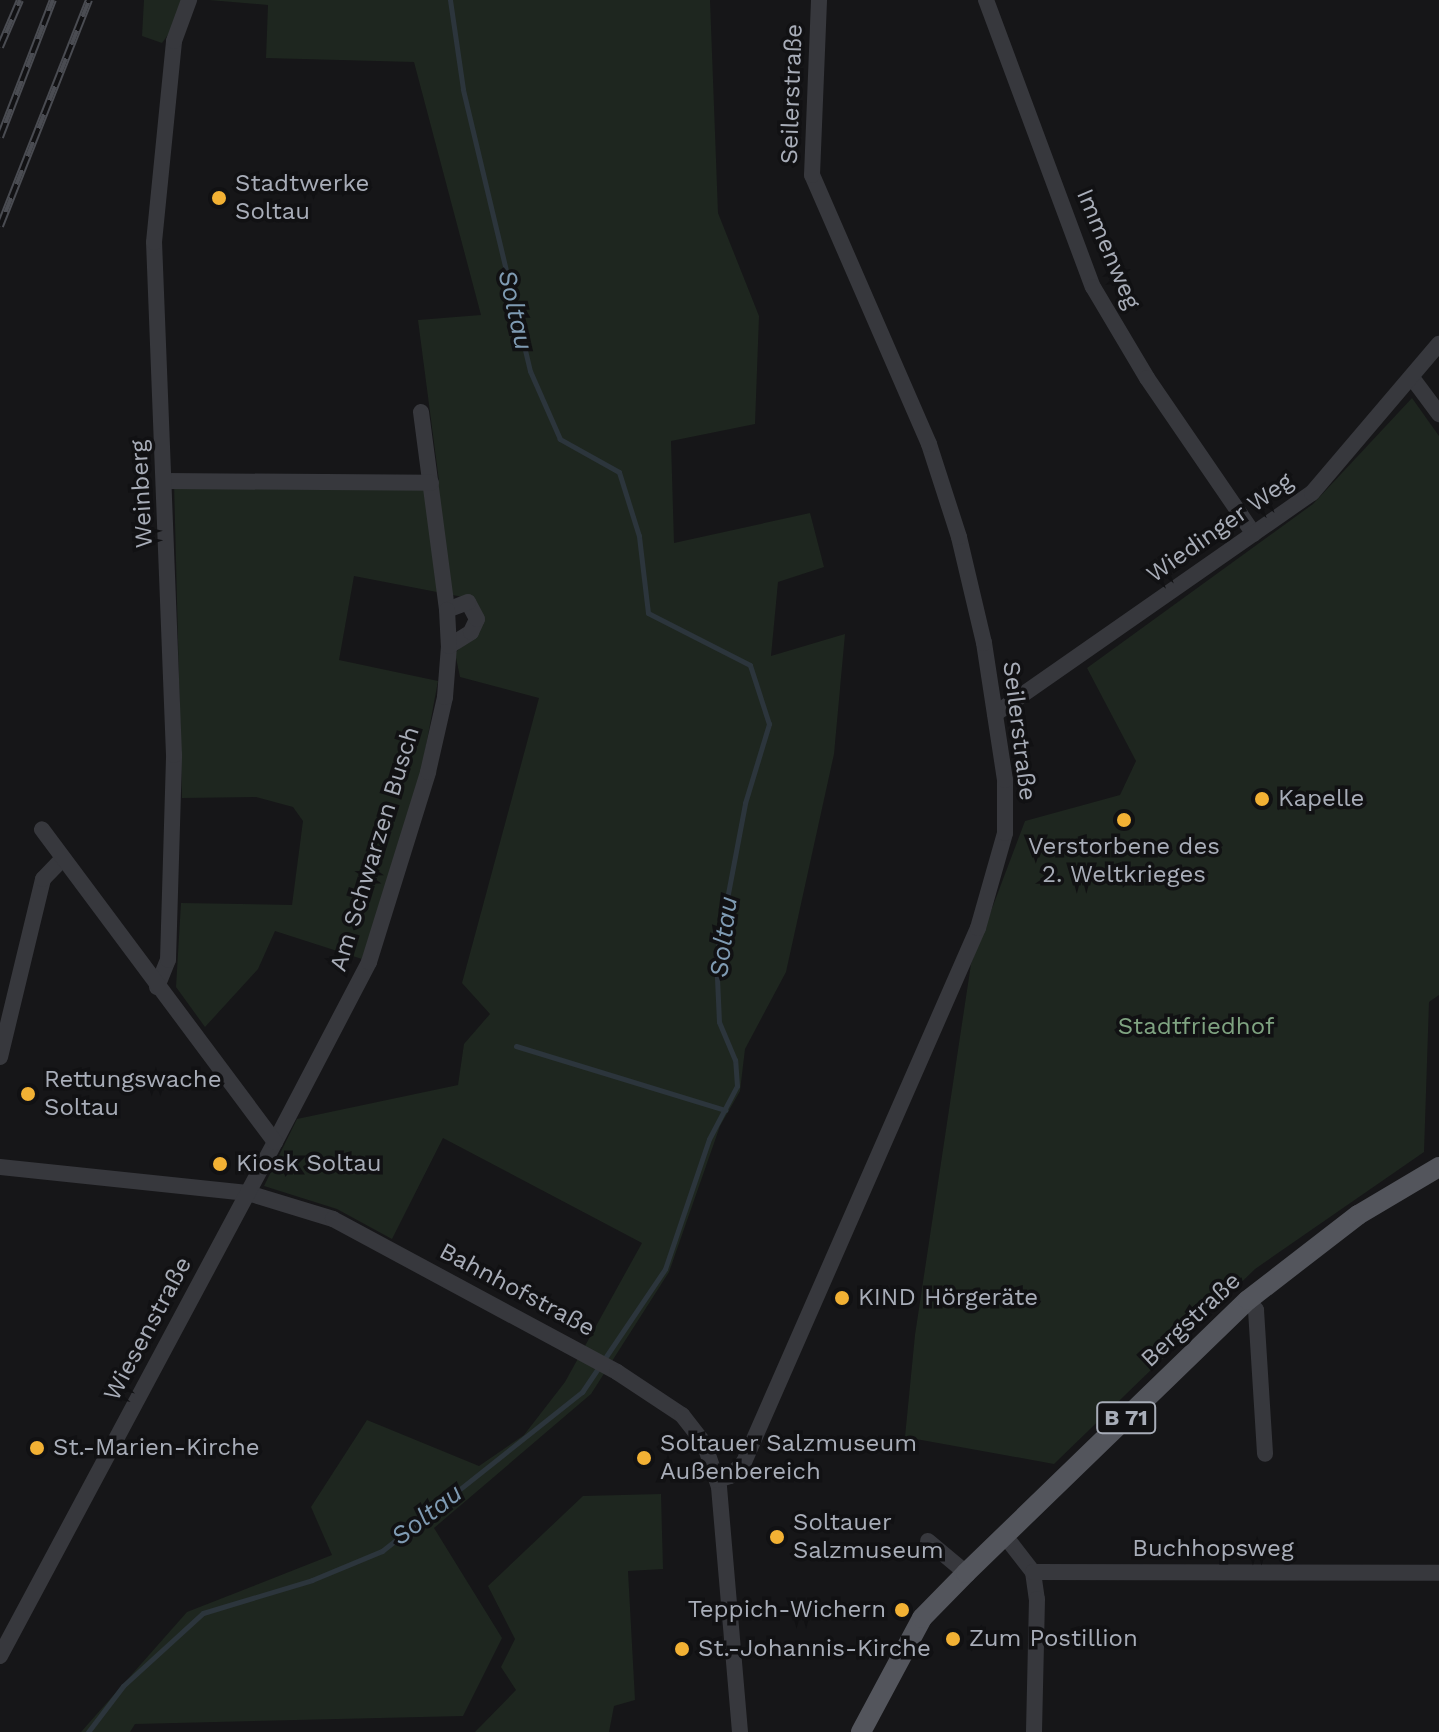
<!DOCTYPE html>
<html>
<head>
<meta charset="utf-8">
<style>
	body { margin:0 }
	#map { position:relative; width:1439px; height:1732px; overflow:hidden; background:#161618; font-family:"Work Sans",sans-serif }
	div>[style] { position:absolute }
	.green>* { inset:0; background:#1e261f }
	.stream>* { height:5px; margin:-2.5px; padding:0 2.5px; transform-origin:2.5px; border-radius:2.5px; background:#2c353c }
	.minor>* { height:16px; margin:-8px; padding:0 8px; transform-origin:8px; border-radius:8px; background:#37383d }
	.major>* { height:20px; margin:-10px; padding:0 10px; transform-origin:10px; border-radius:10px; background:#53555c }
	.rail>* { height:8px; margin-top:-4px; transform-origin:0; background:repeating-linear-gradient(90deg,#111113 0 15px,#4a4c52 0 30px); box-sizing:border-box; border-block:2px solid #4a4c52 }
	.dots>* { width:22px; height:22px; translate:-50% -50%; box-sizing:border-box; border:4px solid #111113; border-radius:50% }
	span { translate:-50% -50%; white-space:nowrap; text-align:center; line-height:1.15; -webkit-text-stroke:7px #111113; paint-order:stroke }
	.shield-label span { padding:2px 6px; background:#111113; border:2px solid; border-radius:6px; -webkit-text-stroke-width:0 }
	.shield-label { font-size:22px; color:#a8adb8; font-weight:700 }
	.street-label { font-size:24px; color:#a8adb8 }
	.poi-label { font-size:24px; color:#a8adb8 }
	.left { translate:0 -50%; text-align:left }
	.right { translate:-100% -50%; text-align:right }
	.park-label { font-size:24px; color:#7fa381 }
	.water-label { font-size:26px; color:#7f9bb3; font-style:italic }
</style>
</head>
<body>
<div id="map">
	<div class="green">
		<i style="clip-path:polygon(144px 0,194px 0,162px 43px,142px 36px)"></i>
		<i style="clip-path:polygon(209px 0,710px 0,718px 213px,759px 316px,755px 424px,671px 441px,674px 543px,810px 513px,824px 567px,778px 582px,771px 656px,845px 634px,834px 754px,786px 972px,745px 1049px,740px 1091px,720px 1126px,669px 1272px,591px 1394px,434px 1528px,502px 1638px,463px 1716px,135px 1724px,130px 1732px,81px 1732px,187px 1612px,332px 1555px,311px 1507px,367px 1420px,479px 1466px,524px 1435px,565px 1382px,642px 1243px,443px 1138px,392px 1239px,337px 1209px,264px 1186px,297px 1119px,458px 1085px,464px 1044px,490px 1014px,462px 983px,539px 698px,460px 677px,455px 653px,474px 634px,468px 598px,354px 576px,339px 660px,438px 681px,421px 773px,362px 959px,275px 931px,258px 969px,205px 1027px,176px 987px,181px 903px,292px 905px,303px 821px,293px 807px,256px 797px,182px 798px,174px 482px,353px 475px,439px 481px,418px 320px,481px 315px,414px 62px,266px 58px,268px 5px)"></i>
		<i style="clip-path:polygon(1412px 398px,1439px 436px,1439px 995px,1429px 1002px,1424px 1152px,1255px 1269px,1054px 1464px,905px 1437px,915px 1335px,971px 964px,1025px 821px,1120px 795px,1136px 761px,1087px 668px,1313px 504px)"></i>
		<i style="clip-path:polygon(661px 1494px,663px 1569px,628px 1571px,635px 1700px,614px 1706px,609px 1732px,475px 1732px,516px 1690px,501px 1667px,515px 1639px,488px 1586px,583px 1496px)"></i>
	</div>
	<div class="stream">
		<i style="left:516px;top:1046px;width:219px;rotate:17deg"></i>
		<i style="left:88px;top:1732px;width:58px;rotate:-52.7deg"></i>
		<i style="left:123px;top:1686px;width:108px;rotate:-42.4deg"></i>
		<i style="left:203px;top:1613px;width:114px;rotate:-16.8deg"></i>
		<i style="left:312px;top:1580px;width:76px;rotate:-22.5deg"></i>
		<i style="left:382px;top:1551px;width:256px;rotate:-38.5deg"></i>
		<i style="left:582px;top:1392px;width:148px;rotate:-56deg"></i>
		<i style="left:665px;top:1269px;width:137px;rotate:-71.3deg"></i>
		<i style="left:709px;top:1139px;width:60px;rotate:-62.2deg"></i>
		<i style="left:737px;top:1086px;width:26px;rotate:-94deg"></i>
		<i style="left:735px;top:1060px;width:41px;rotate:-112.8deg"></i>
		<i style="left:719px;top:1022px;width:65px;rotate:-92.6deg"></i>
		<i style="left:716px;top:957px;width:157px;rotate:-79.3deg"></i>
		<i style="left:745px;top:803px;width:83px;rotate:-73.1deg"></i>
		<i style="left:769px;top:724px;width:62px;rotate:-107.9deg"></i>
		<i style="left:750px;top:665px;width:114px;rotate:-153deg"></i>
		<i style="left:648px;top:613px;width:78px;rotate:-96.7deg"></i>
		<i style="left:639px;top:536px;width:67px;rotate:-107.4deg"></i>
		<i style="left:619px;top:472px;width:68px;rotate:-150.8deg"></i>
		<i style="left:560px;top:439px;width:74px;rotate:-113.8deg"></i>
		<i style="left:530px;top:371px;width:290px;rotate:-103.4deg"></i>
		<i style="left:463px;top:89px;width:90px;rotate:-98.3deg"></i>
	</div>
	<div class="minor">
		<i style="left:986px;top:0;width:306px;rotate:69.6deg"></i>
		<i style="left:1093px;top:287px;width:106px;rotate:59.3deg"></i>
		<i style="left:1147px;top:378px;width:189px;rotate:55.6deg"></i>
		<i style="left:1413px;top:379px;width:44px;rotate:53.4deg"></i>
		<i style="left:421px;top:412px;width:200px;rotate:82.5deg"></i>
		<i style="left:166px;top:481px;width:265px;rotate:0.4deg"></i>
		<i style="left:995px;top:714px;width:386px;rotate:-34.9deg"></i>
		<i style="left:1312px;top:493px;width:196px;rotate:-49.6deg"></i>
		<i style="left:157px;top:987px;width:29px;rotate:-68deg"></i>
		<i style="left:168px;top:960px;width:205px;rotate:-88.3deg"></i>
		<i style="left:174px;top:755px;width:513px;rotate:-92.23deg"></i>
		<i style="left:154px;top:242px;width:202px;rotate:-84.3deg"></i>
		<i style="left:174px;top:41px;width:44px;rotate:-69.9deg"></i>
		<i style="left:0;top:1057px;width:183px;rotate:-76.4deg"></i>
		<i style="left:43px;top:879px;width:28px;rotate:-46deg"></i>
		<i style="left:275px;top:1142px;width:203px;rotate:-62.4deg"></i>
		<i style="left:369px;top:962px;width:199px;rotate:-72.7deg"></i>
		<i style="left:428px;top:772px;width:77px;rotate:-77.2deg"></i>
		<i style="left:445px;top:697px;width:51px;rotate:-85.5deg"></i>
		<i style="left:449px;top:646px;width:26px;rotate:-32deg"></i>
		<i style="left:471px;top:632px;width:14px;rotate:-65deg"></i>
		<i style="left:477px;top:619px;width:19px;rotate:-118deg"></i>
		<i style="left:468px;top:602px;width:22px;rotate:159deg"></i>
		<i style="left:447px;top:610px;width:36px;rotate:87deg"></i>
		<i style="left:0;top:1167px;width:249px;rotate:6deg"></i>
		<i style="left:248px;top:1193px;width:89px;rotate:17deg"></i>
		<i style="left:333px;top:1219px;width:323px;rotate:28.3deg"></i>
		<i style="left:617px;top:1372px;width:78px;rotate:33.5deg"></i>
		<i style="left:682px;top:1415px;width:36px;rotate:52deg"></i>
		<i style="left:704px;top:1443px;width:46px;rotate:71.2deg"></i>
		<i style="left:719px;top:1487px;width:246px;rotate:85.1deg"></i>
		<i style="left:1248px;top:1300px;width:13px;rotate:51deg"></i>
		<i style="left:1256px;top:1310px;width:144px;rotate:86.4deg"></i>
		<i style="left:717px;top:1480px;width:14px;rotate:-17deg"></i>
		<i style="left:730px;top:1476px;width:20px;rotate:-45deg"></i>
		<i style="left:744px;top:1462px;width:583px;rotate:-66.34deg"></i>
		<i style="left:978px;top:928px;width:99px;rotate:-74.1deg"></i>
		<i style="left:1005px;top:833px;width:53px;rotate:-90deg"></i>
		<i style="left:1005px;top:780px;width:139px;rotate:-98.7deg"></i>
		<i style="left:984px;top:643px;width:109px;rotate:-103.3deg"></i>
		<i style="left:959px;top:537px;width:98px;rotate:-107.9deg"></i>
		<i style="left:929px;top:444px;width:293px;rotate:-113.5deg"></i>
		<i style="left:812px;top:175px;width:175px;rotate:-87.7deg"></i>
		<i style="left:1005px;top:1536px;width:46px;rotate:52.1deg"></i>
		<i style="left:1033px;top:1572px;width:27px;rotate:82deg"></i>
		<i style="left:1037px;top:1599px;width:133px;rotate:91.3deg"></i>
		<i style="left:928px;top:1541px;width:50px;rotate:40.1deg"></i>
		<i style="left:1033px;top:1572px;width:406px;rotate:0.1deg"></i>
		<i style="left:0;top:1656px;width:583px;rotate:-61.85deg"></i>
		<i style="left:275px;top:1142px;width:390px;rotate:-126.7deg"></i>
	</div>
	<div class="major">
		<i style="left:861px;top:1732px;width:129px;rotate:-61.8deg"></i>
		<i style="left:922px;top:1618px;width:63px;rotate:-45.6deg"></i>
		<i style="left:966px;top:1573px;width:392px;rotate:-44.1deg"></i>
		<i style="left:1248px;top:1300px;width:139px;rotate:-37.7deg"></i>
		<i style="left:1358px;top:1215px;width:94px;rotate:-30.7deg"></i>
	</div>
	<div class="rail">
		<i style="left:0;top:47px;width:51px;rotate:-66.9deg"></i>
		<i style="left:0;top:137px;width:147px;rotate:-68.9deg"></i>
		<i style="left:0;top:226px;width:243px;rotate:-68.5deg"></i>
	</div>
	<div class="dots">
		<i style="left:219px;top:198px;background:#f2b134"></i>
		<i style="left:1262px;top:799px;background:#f2b134"></i>
		<i style="left:1124px;top:820px;background:#f2b134"></i>
		<i style="left:28px;top:1094px;background:#f2b134"></i>
		<i style="left:220px;top:1164px;background:#f2b134"></i>
		<i style="left:842px;top:1298px;background:#f2b134"></i>
		<i style="left:37px;top:1448px;background:#f2b134"></i>
		<i style="left:644px;top:1458px;background:#f2b134"></i>
		<i style="left:777px;top:1537px;background:#f2b134"></i>
		<i style="left:902px;top:1610px;background:#f2b134"></i>
		<i style="left:953px;top:1639px;background:#f2b134"></i>
		<i style="left:682px;top:1649px;background:#f2b134"></i>
	</div>
	<div class="shield-label">
		<span style="left:1126px;top:1418px">B 71</span>
	</div>
	<div class="street-label">
		<span style="left:792px;top:94px;rotate:-88deg">Seilerstraße</span>
		<span style="left:1108px;top:249px;rotate:67deg">Immenweg</span>
		<span style="left:142px;top:494px;rotate:-93deg">Weinberg</span>
		<span style="left:1220px;top:528px;rotate:-35deg">Wiedinger Weg</span>
		<span style="left:1019px;top:731px;rotate:83deg">Seilerstraße</span>
		<span style="left:375px;top:849px;rotate:-73deg">Am Schwarzen Busch</span>
		<span style="left:517px;top:1290px;rotate:28deg">Bahnhofstraße</span>
		<span style="left:1191px;top:1320px;rotate:-43deg">Bergstraße</span>
		<span style="left:148px;top:1329px;rotate:-62deg">Wiesenstraße</span>
		<span style="left:1213px;top:1549px">Buchhopsweg</span>
	</div>
	<div class="poi-label">
		<span class="left" style="left:235px;top:198px">Stadtwerke<br>Soltau</span>
		<span class="left" style="left:1278px;top:799px">Kapelle</span>
		<span style="left:1124px;top:861px">Verstorbene des<br>2. Weltkrieges</span>
		<span class="left" style="left:44px;top:1094px">Rettungswache<br>Soltau</span>
		<span class="left" style="left:236px;top:1164px">Kiosk Soltau</span>
		<span class="left" style="left:858px;top:1298px">KIND Hörgeräte</span>
		<span class="left" style="left:660px;top:1458px">Soltauer Salzmuseum<br>Außenbereich</span>
		<span class="left" style="left:53px;top:1448px">St.-Marien-Kirche</span>
		<span class="left" style="left:793px;top:1537px">Soltauer<br>Salzmuseum</span>
		<span class="right" style="left:886px;top:1610px">Teppich-Wichern</span>
		<span class="left" style="left:969px;top:1639px">Zum Postillion</span>
		<span class="left" style="left:698px;top:1649px">St.-Johannis-Kirche</span>
	</div>
	<div class="park-label">
		<span style="left:1196px;top:1027px">Stadtfriedhof</span>
	</div>
	<div class="water-label">
		<span style="left:515px;top:310px;rotate:77deg">Soltau</span>
		<span style="left:724px;top:937px;rotate:-83deg">Soltau</span>
		<span style="left:427px;top:1515px;rotate:-38deg">Soltau</span>
	</div>
</div>
</body>
</html>
